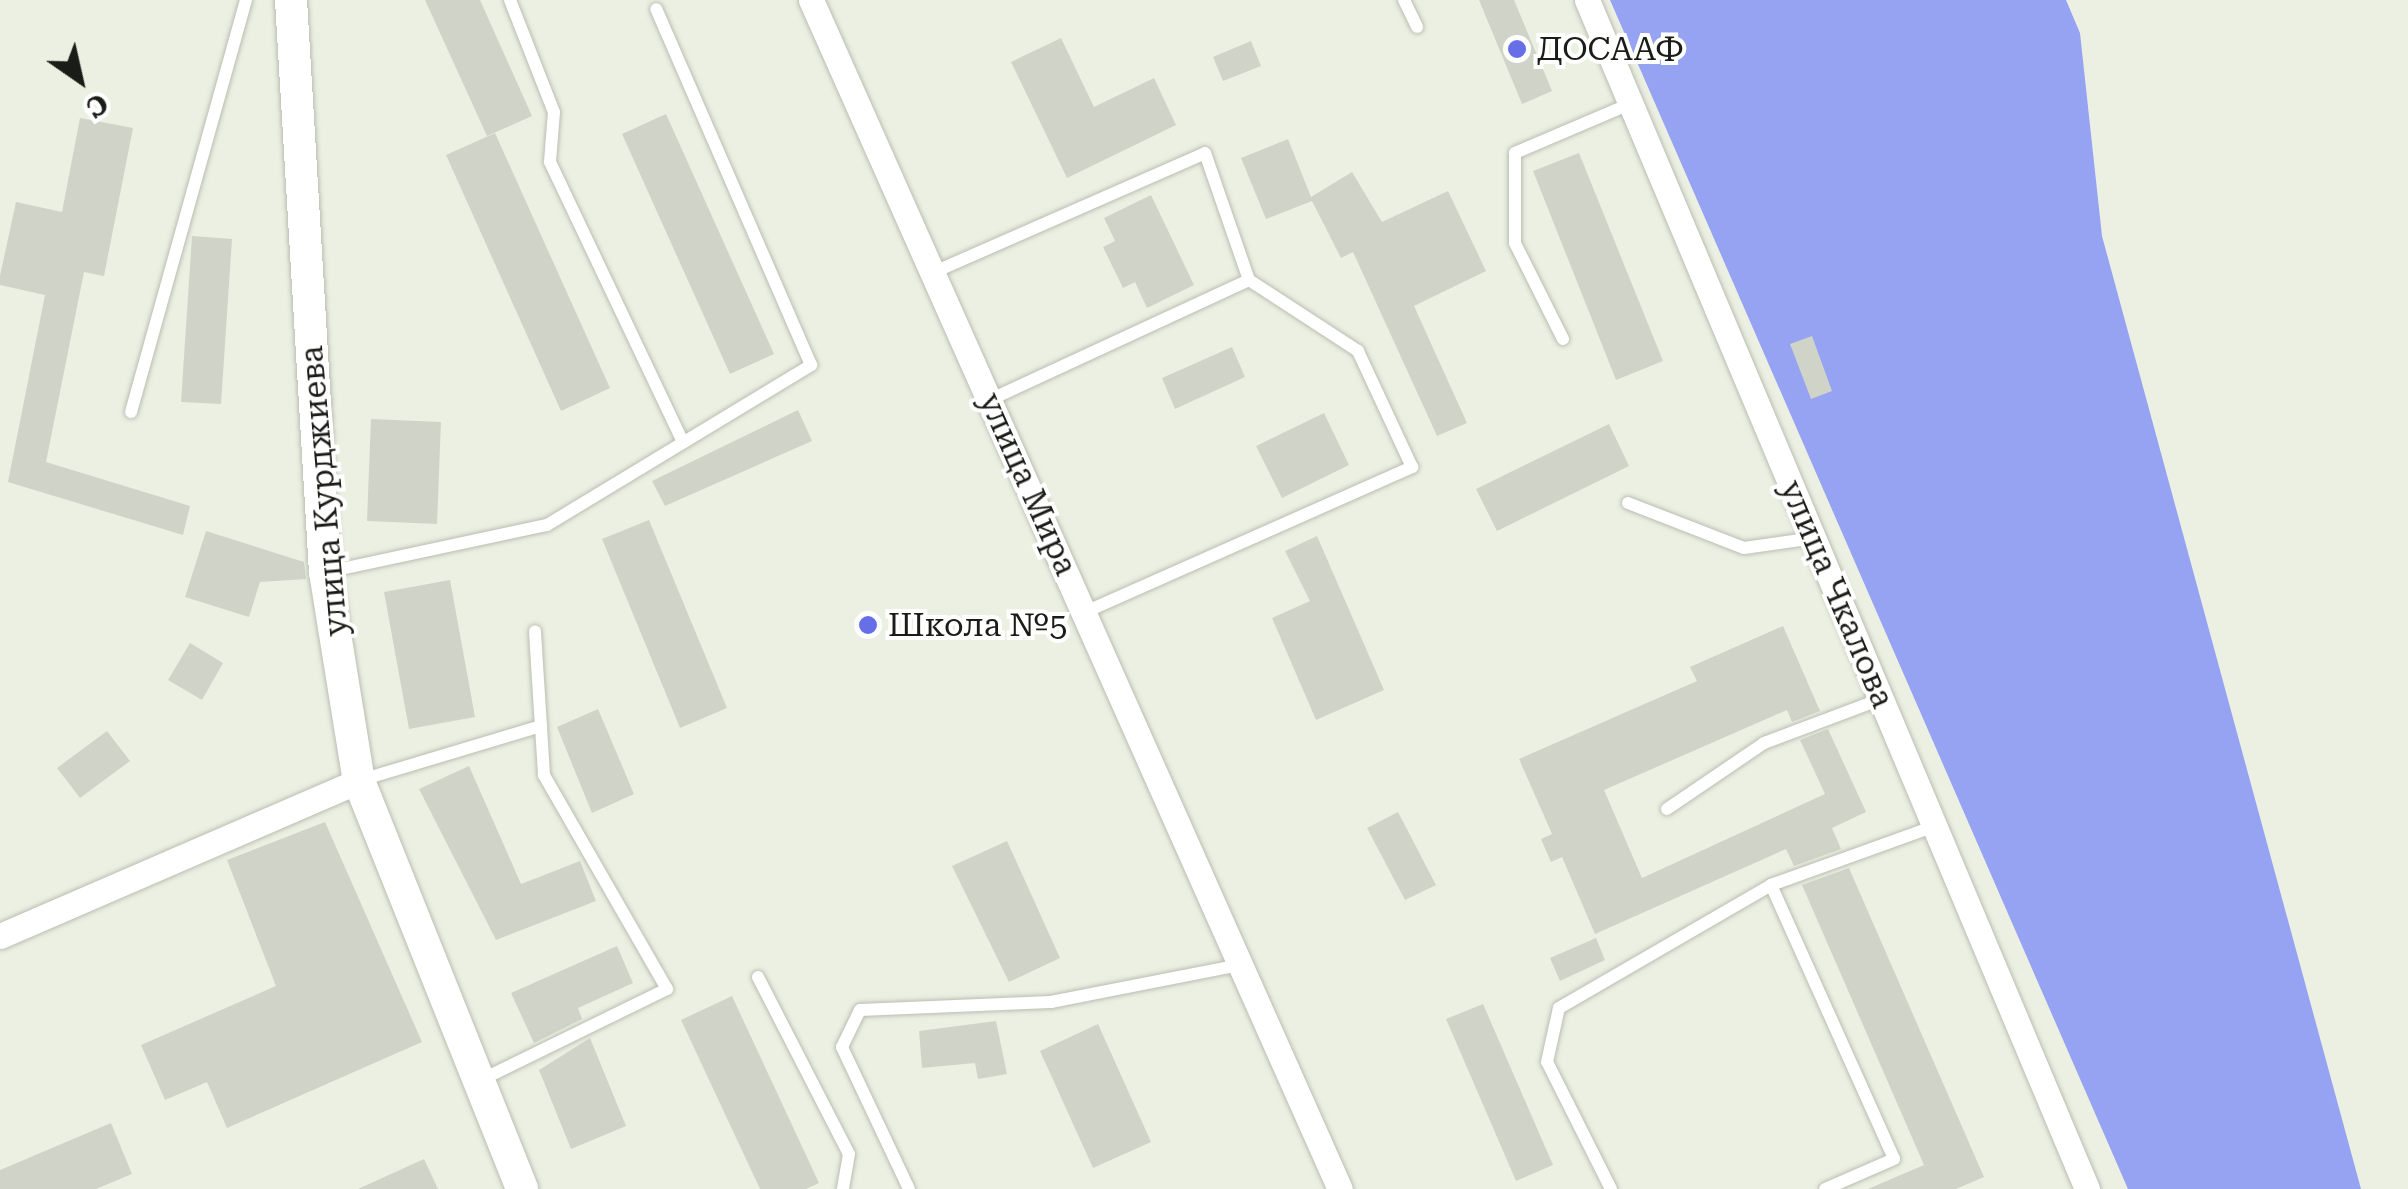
<!DOCTYPE html>
<html>
<head>
<meta charset="utf-8">
<style>
	body { margin:0 }
	#map { position:relative; width:2408px; height:1189px; overflow:hidden; background:#ecf0e3; font-family:"Roboto Serif",serif }
	div>[style] { position:absolute }
	.forest>* { inset:0; background:#96a3f2 }
	.building>* { inset:0; background:#d0d4c8 }
	.roads { filter:drop-shadow(0 0 2px #babdb1) drop-shadow(0 0 2px #babdb1) }
	.lane>* { height:12px; margin:-6px; padding:0 6px; transform-origin:6px; border-radius:6px; background:#fff }
	.street>* { height:25px; margin:-12.5px; padding:0 12.5px; transform-origin:12.5px; border-radius:12.5px; background:#fff }
	.secondary>* { height:32px; margin:-16px; padding:0 16px; transform-origin:16px; border-radius:16px; background:#fff }
	.dots>* { width:28px; height:28px; translate:-50% -50%; box-sizing:border-box; border:5px solid #fff; border-radius:50% }
	span { translate:-50% -50%; white-space:nowrap; text-align:center; line-height:1.15; -webkit-text-stroke:8px #fff; paint-order:stroke }
	.poi-label { font-size:32px; color:#1a1c17 }
	.left { translate:0 -50%; text-align:left }
	.street-label { font-size:32px; color:#1a1c17 }
	.north { position:absolute; left:30px; top:30px; width:100px; height:100px; -webkit-text-stroke:8px #fff; paint-order:stroke; rotate:146deg; font-size:28px; font-weight:700; line-height:40px; text-align:center; color:#1a1c17 }
	.north::after { content:''; display:block; margin:auto; width:35px; height:45px; background:#1a1c17; clip-path:polygon(50% 0,100% 100%,50% 72%,0 100%) }
</style>
</head>
<body>
<div id="map">
	<div class="forest">
		<i style="clip-path:polygon(1610px 0,2066px 0,2080px 33px,2102px 236px,2361px 1189px,2128px 1189px)"></i>
	</div>
	<div class="building">
		<i style="clip-path:polygon(425px 0,480px 0,532px 116px,487px 136px)"></i>
		<i style="clip-path:polygon(1479px 0,1514px 0,1552px 91px,1522px 104px)"></i>
		<i style="clip-path:polygon(1061px 38px,1094px 107px,1154px 78px,1176px 125px,1067px 178px,1011px 62px)"></i>
		<i style="clip-path:polygon(1251px 41px,1261px 66px,1223px 81px,1213px 57px)"></i>
		<i style="clip-path:polygon(666px 114px,774px 354px,730px 374px,622px 134px)"></i>
		<i style="clip-path:polygon(80px 118px,133px 128px,104px 276px,84px 272px,46px 462px,190px 506px,183px 535px,8px 482px,45px 295px,0 285px,0 276px,16px 202px,62px 212px)"></i>
		<i style="clip-path:polygon(495px 133px,610px 388px,561px 411px,446px 155px)"></i>
		<i style="clip-path:polygon(1288px 139px,1311px 197px,1352px 172px,1382px 222px,1448px 191px,1486px 271px,1414px 306px,1467px 423px,1437px 436px,1353px 252px,1341px 258px,1312px 201px,1266px 219px,1241px 158px)"></i>
		<i style="clip-path:polygon(1579px 153px,1663px 361px,1616px 380px,1533px 171px)"></i>
		<i style="clip-path:polygon(1151px 195px,1194px 285px,1147px 308px,1135px 282px,1123px 288px,1103px 247px,1115px 241px,1104px 218px)"></i>
		<i style="clip-path:polygon(192px 236px,232px 239px,221px 404px,181px 402px)"></i>
		<i style="clip-path:polygon(1812px 336px,1832px 391px,1811px 399px,1790px 344px)"></i>
		<i style="clip-path:polygon(1232px 347px,1245px 377px,1175px 409px,1162px 378px)"></i>
		<i style="clip-path:polygon(798px 410px,812px 441px,665px 506px,652px 481px)"></i>
		<i style="clip-path:polygon(1324px 413px,1349px 465px,1282px 498px,1256px 446px)"></i>
		<i style="clip-path:polygon(371px 419px,441px 422px,437px 524px,367px 521px)"></i>
		<i style="clip-path:polygon(1609px 424px,1629px 466px,1497px 531px,1476px 489px)"></i>
		<i style="clip-path:polygon(649px 520px,727px 708px,680px 728px,602px 539px)"></i>
		<i style="clip-path:polygon(206px 531px,304px 562px,306px 579px,260px 582px,249px 617px,185px 597px)"></i>
		<i style="clip-path:polygon(1317px 536px,1384px 690px,1316px 720px,1272px 618px,1310px 601px,1285px 551px)"></i>
		<i style="clip-path:polygon(450px 580px,475px 717px,409px 729px,384px 592px)"></i>
		<i style="clip-path:polygon(1783px 626px,1820px 711px,1792px 722px,1787px 710px,1604px 790px,1642px 878px,1825px 794px,1800px 740px,1828px 729px,1866px 812px,1832px 828px,1841px 849px,1794px 866px,1786px 849px,1595px 934px,1562px 857px,1551px 862px,1541px 839px,1552px 834px,1519px 759px,1697px 681px,1690px 667px)"></i>
		<i style="clip-path:polygon(190px 643px,223px 663px,202px 700px,168px 680px)"></i>
		<i style="clip-path:polygon(598px 709px,634px 794px,592px 813px,557px 727px)"></i>
		<i style="clip-path:polygon(107px 731px,130px 761px,80px 798px,57px 768px)"></i>
		<i style="clip-path:polygon(469px 766px,521px 884px,580px 861px,596px 901px,496px 940px,419px 789px)"></i>
		<i style="clip-path:polygon(1398px 812px,1436px 885px,1405px 900px,1367px 828px)"></i>
		<i style="clip-path:polygon(325px 822px,422px 1042px,227px 1128px,207px 1082px,165px 1100px,141px 1045px,276px 986px,227px 860px)"></i>
		<i style="clip-path:polygon(1007px 841px,1060px 958px,1009px 982px,952px 866px)"></i>
		<i style="clip-path:polygon(1849px 868px,1984px 1177px,1956px 1189px,1868px 1189px,1924px 1165px,1802px 885px)"></i>
		<i style="clip-path:polygon(1596px 938px,1605px 960px,1560px 981px,1550px 958px)"></i>
		<i style="clip-path:polygon(617px 946px,633px 983px,578px 1008px,582px 1019px,534px 1043px,511px 993px)"></i>
		<i style="clip-path:polygon(732px 996px,819px 1183px,806px 1189px,760px 1189px,681px 1020px)"></i>
		<i style="clip-path:polygon(1483px 1004px,1553px 1165px,1516px 1181px,1446px 1019px)"></i>
		<i style="clip-path:polygon(996px 1021px,1007px 1074px,978px 1079px,975px 1063px,922px 1068px,919px 1031px)"></i>
		<i style="clip-path:polygon(1098px 1024px,1151px 1142px,1093px 1168px,1040px 1051px)"></i>
		<i style="clip-path:polygon(590px 1038px,626px 1126px,571px 1149px,539px 1070px)"></i>
		<i style="clip-path:polygon(111px 1123px,132px 1174px,96px 1189px,0 1189px,0 1170px)"></i>
		<i style="clip-path:polygon(424px 1159px,438px 1189px,358px 1189px)"></i>
	</div>
	<div class="roads">
		<div class="lane">
			<i style="left:510px;top:0;width:120px;rotate:68.6deg"></i>
			<i style="left:554px;top:112px;width:50px;rotate:94.6deg"></i>
			<i style="left:550px;top:162px;width:310px;rotate:64.6deg"></i>
			<i style="left:1404px;top:0;width:30px;rotate:64deg"></i>
			<i style="left:932px;top:273px;width:298px;rotate:-23.7deg"></i>
			<i style="left:1205px;top:153px;width:134px;rotate:70.9deg"></i>
			<i style="left:1249px;top:280px;width:286px;rotate:155.2deg"></i>
			<i style="left:1563px;top:339px;width:107px;rotate:-116.6deg"></i>
			<i style="left:1515px;top:243px;width:90px;rotate:-90deg"></i>
			<i style="left:1515px;top:153px;width:127px;rotate:-23.1deg"></i>
			<i style="left:131px;top:412px;width:428px;rotate:-74.4deg"></i>
			<i style="left:1628px;top:503px;width:124px;rotate:21.2deg"></i>
			<i style="left:1744px;top:548px;width:71px;rotate:-8.1deg"></i>
			<i style="left:327px;top:572px;width:225px;rotate:-12.1deg"></i>
			<i style="left:547px;top:525px;width:309px;rotate:-31.2deg"></i>
			<i style="left:811px;top:365px;width:388px;rotate:-113.5deg"></i>
			<i style="left:1085px;top:612px;width:358px;rotate:-23.9deg"></i>
			<i style="left:1412px;top:467px;width:128px;rotate:-115deg"></i>
			<i style="left:1358px;top:351px;width:130px;rotate:-146.9deg"></i>
			<i style="left:361px;top:780px;width:188px;rotate:-16.7deg"></i>
			<i style="left:1667px;top:809px;width:117px;rotate:-34.2deg"></i>
			<i style="left:1764px;top:743px;width:125px;rotate:-20.6deg"></i>
			<i style="left:1771px;top:885px;width:300px;rotate:65.8deg"></i>
			<i style="left:1894px;top:1159px;width:75px;rotate:156.5deg"></i>
			<i style="left:758px;top:977px;width:199px;rotate:62.8deg"></i>
			<i style="left:849px;top:1154px;width:36px;rotate:100deg"></i>
			<i style="left:481px;top:1080px;width:207px;rotate:-26.1deg"></i>
			<i style="left:667px;top:989px;width:247px;rotate:-119.9deg"></i>
			<i style="left:544px;top:775px;width:144px;rotate:-93.6deg"></i>
			<i style="left:909px;top:1189px;width:157px;rotate:-115.3deg"></i>
			<i style="left:842px;top:1047px;width:41px;rotate:-64.1deg"></i>
			<i style="left:860px;top:1010px;width:191px;rotate:-2.4deg"></i>
			<i style="left:1051px;top:1002px;width:193px;rotate:-11.1deg"></i>
			<i style="left:1611px;top:1189px;width:142px;rotate:-116.7deg"></i>
			<i style="left:1547px;top:1062px;width:55px;rotate:-77.5deg"></i>
			<i style="left:1559px;top:1008px;width:245px;rotate:-30.1deg"></i>
			<i style="left:1771px;top:885px;width:174px;rotate:-19.8deg"></i>
		</div>
		<div class="street">
			<i style="left:811px;top:0;width:1301px;rotate:66.02deg"></i>
			<i style="left:1587px;top:0;width:1290px;rotate:67.19deg"></i>
			<i style="left:0;top:936px;width:391px;rotate:-23.4deg"></i>
		</div>
		<div class="secondary">
			<i style="left:291px;top:0;width:573px;rotate:86.6deg"></i>
			<i style="left:325px;top:572px;width:212px;rotate:80.8deg"></i>
			<i style="left:359px;top:781px;width:439px;rotate:68.2deg"></i>
		</div>
	</div>
	<div class="dots">
		<i style="left:1517px;top:49px;background:#666fe7"></i>
		<i style="left:868px;top:625px;background:#666fe7"></i>
	</div>
	<div class="poi-label">
		<span class="left" style="left:1537px;top:49px">ДОСААФ</span>
		<span class="left" style="left:888px;top:625px">Школа №5</span>
	</div>
	<div class="street-label">
		<span style="left:1028px;top:484px;rotate:66deg">улица Мира</span>
		<span style="left:324px;top:491px;rotate:-95deg">улица Курджиева</span>
		<span style="left:1837px;top:594px;rotate:67deg">улица Чкалова</span>
	</div>
	<div class="north">С</div>
</div>
</body>
</html>
